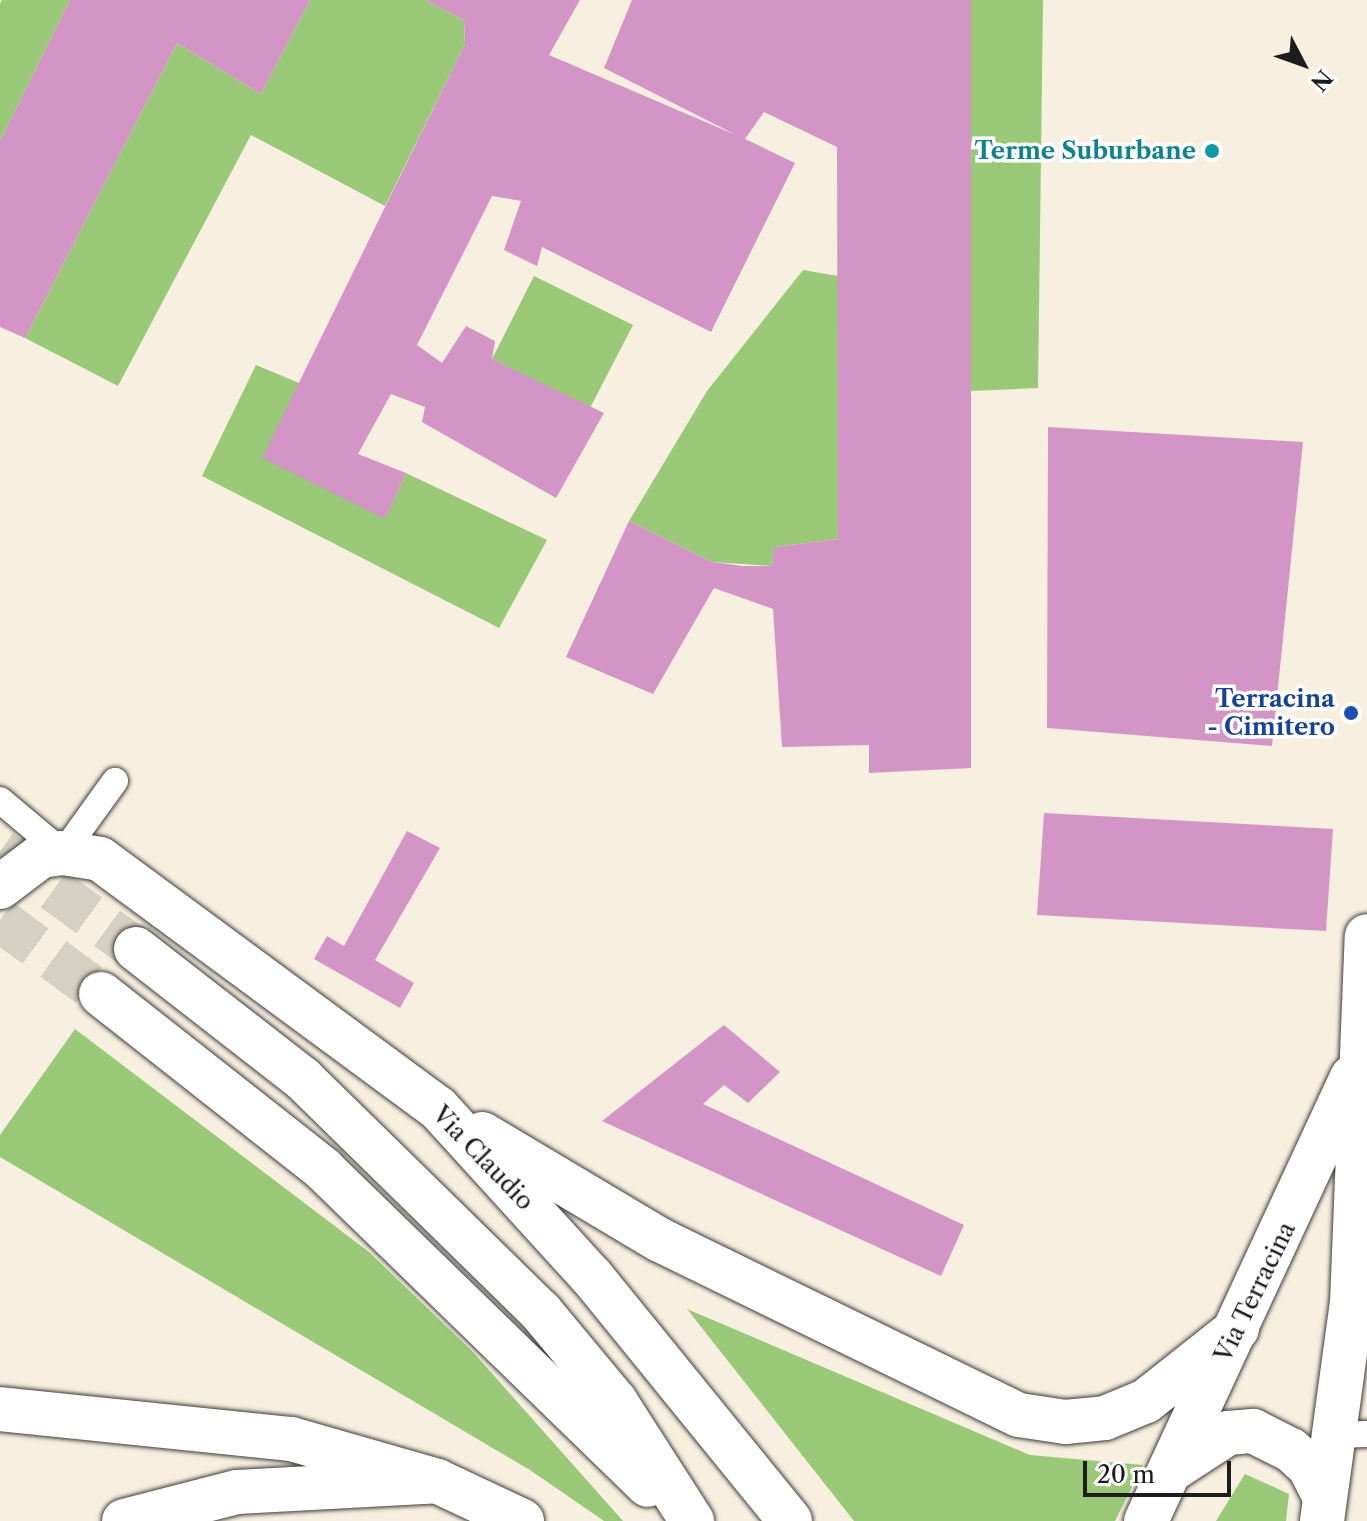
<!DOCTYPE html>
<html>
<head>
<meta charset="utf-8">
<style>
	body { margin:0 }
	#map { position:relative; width:1367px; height:1521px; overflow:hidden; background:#f7efe0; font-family:"Libre Caslon Text",serif }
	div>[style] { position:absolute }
	.green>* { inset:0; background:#99c977 }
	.building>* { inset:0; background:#d295c6 }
	.secondary-tunnel>* { height:44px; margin-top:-22px; transform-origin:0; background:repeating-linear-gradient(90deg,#d6cfc3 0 44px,transparent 0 66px) }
	.roads { filter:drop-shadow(0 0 2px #3d3c39) drop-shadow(0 0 2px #3d3c39) }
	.service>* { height:26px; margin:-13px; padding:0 13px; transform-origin:13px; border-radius:13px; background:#fff }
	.secondary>* { height:44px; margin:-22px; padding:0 22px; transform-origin:22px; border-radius:22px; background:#fff }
	.dots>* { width:22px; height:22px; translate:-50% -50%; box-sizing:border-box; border:4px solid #fff; border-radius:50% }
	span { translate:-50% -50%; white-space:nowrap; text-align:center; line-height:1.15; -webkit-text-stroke:7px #fff; paint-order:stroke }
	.culture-label { font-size:24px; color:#0d838f; font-weight:700 }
	.right { translate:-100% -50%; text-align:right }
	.transit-label { font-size:24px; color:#164399; font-weight:700 }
	.street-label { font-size:24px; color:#1c1c1c }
	.north { position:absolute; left:1263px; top:24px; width:80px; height:80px; -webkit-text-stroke:6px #fff; paint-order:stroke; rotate:131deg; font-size:22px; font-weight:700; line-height:32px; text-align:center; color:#1c1c1c }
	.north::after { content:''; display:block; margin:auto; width:28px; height:36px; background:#1c1c1c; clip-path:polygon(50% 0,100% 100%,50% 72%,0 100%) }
	.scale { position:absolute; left:1083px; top:1461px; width:148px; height:36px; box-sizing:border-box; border:4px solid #1c1c1c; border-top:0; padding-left:10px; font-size:24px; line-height:28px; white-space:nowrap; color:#1c1c1c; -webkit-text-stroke:6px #fff; paint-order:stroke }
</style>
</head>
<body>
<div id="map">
	<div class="green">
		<i style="clip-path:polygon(2px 0,70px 0,0 141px,0 4px)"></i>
		<i style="clip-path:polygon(310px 0,425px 0,464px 20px,465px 44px,385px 206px,251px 135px,118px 386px,25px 338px,177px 43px,261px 94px)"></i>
		<i style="clip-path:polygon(971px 0,1043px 0,1038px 388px,971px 391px)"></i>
		<i style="clip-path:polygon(803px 270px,838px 276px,838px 539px,774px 547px,772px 566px,712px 562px,629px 521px,707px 391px)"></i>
		<i style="clip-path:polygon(534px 276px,633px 325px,590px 408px,492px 359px)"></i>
		<i style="clip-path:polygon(256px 365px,299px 383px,385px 518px,406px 473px,547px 540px,499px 628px,202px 476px)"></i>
		<i style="clip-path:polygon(75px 1029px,369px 1252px,473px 1352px,623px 1521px,604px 1521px,530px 1470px,0 1157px,0 1135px)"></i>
		<i style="clip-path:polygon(687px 1309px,1030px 1455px,1143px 1465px,1115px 1521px,854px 1521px)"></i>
		<i style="clip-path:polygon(1245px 1474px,1289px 1494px,1286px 1521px,1216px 1521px)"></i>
	</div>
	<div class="building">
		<i style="clip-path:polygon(70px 0,310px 0,261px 94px,177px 43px,25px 338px,0 327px,0 141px)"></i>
		<i style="clip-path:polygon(425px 0,580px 0,549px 55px,736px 135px,604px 68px,632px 0,971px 0,971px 768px,869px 773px,869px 745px,782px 747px,773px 609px,714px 588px,653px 694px,566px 657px,629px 521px,712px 562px,743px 566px,772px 566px,774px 547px,838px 539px,837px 147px,764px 112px,745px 139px,795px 163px,711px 332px,542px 247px,537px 266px,504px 250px,521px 201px,492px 196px,417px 345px,442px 363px,466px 326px,495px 341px,492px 359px,604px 413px,556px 498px,422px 422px,425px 407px,391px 394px,358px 454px,406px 473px,385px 519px,262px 458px,465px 44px,464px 20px)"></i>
		<i style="clip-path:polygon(1048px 427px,1303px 442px,1272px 746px,1047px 728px)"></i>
		<i style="clip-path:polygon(1044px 813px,1333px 829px,1326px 931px,1037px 915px)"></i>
		<i style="clip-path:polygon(407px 831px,440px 848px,375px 960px,414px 983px,400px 1008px,314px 959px,327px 936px,344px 946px)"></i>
		<i style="clip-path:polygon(724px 1025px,780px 1072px,748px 1103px,724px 1085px,703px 1104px,964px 1225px,941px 1276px,602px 1121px)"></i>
	</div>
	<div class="secondary-tunnel">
		<i style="left:0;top:851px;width:168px;rotate:35.8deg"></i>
		<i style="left:0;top:920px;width:125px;rotate:36.2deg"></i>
	</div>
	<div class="roads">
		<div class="service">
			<i style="left:0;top:800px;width:82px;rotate:40.1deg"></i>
			<i style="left:63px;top:853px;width:89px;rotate:-54.2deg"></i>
			<i style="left:1336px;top:1435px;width:31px;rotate:-2deg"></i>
		</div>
		<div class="secondary">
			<i style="left:0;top:887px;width:51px;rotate:-37.1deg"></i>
			<i style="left:41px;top:856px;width:22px;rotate:-8deg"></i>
			<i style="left:63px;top:853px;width:37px;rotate:9deg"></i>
			<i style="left:100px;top:859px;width:420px;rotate:36.4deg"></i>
			<i style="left:438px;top:1108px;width:229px;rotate:47.7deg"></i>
			<i style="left:592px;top:1277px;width:314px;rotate:50.9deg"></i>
			<i style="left:136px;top:949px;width:212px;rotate:37.9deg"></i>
			<i style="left:303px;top:1079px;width:333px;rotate:44.4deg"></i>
			<i style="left:541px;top:1312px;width:116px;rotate:50.3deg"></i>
			<i style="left:615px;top:1401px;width:143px;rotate:57.3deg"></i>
			<i style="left:101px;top:994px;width:283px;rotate:38.2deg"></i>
			<i style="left:323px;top:1169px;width:453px;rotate:44.2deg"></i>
			<i style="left:482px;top:1134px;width:207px;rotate:30.8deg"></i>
			<i style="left:660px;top:1240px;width:399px;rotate:26deg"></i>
			<i style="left:1019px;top:1415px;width:47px;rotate:8.7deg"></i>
			<i style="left:1065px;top:1422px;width:40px;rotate:-5.7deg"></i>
			<i style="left:1105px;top:1418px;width:44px;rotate:-22.5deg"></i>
			<i style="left:1146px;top:1401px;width:116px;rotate:-38.4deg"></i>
			<i style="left:0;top:1409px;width:293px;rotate:5.9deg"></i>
			<i style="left:291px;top:1439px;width:152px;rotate:16deg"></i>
			<i style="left:1171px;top:1470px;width:68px;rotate:-33deg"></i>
			<i style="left:1228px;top:1433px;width:25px;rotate:-5deg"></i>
			<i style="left:1253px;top:1431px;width:42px;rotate:26.6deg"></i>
			<i style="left:1291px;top:1450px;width:24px;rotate:42deg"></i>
			<i style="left:1309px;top:1466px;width:34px;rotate:63deg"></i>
			<i style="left:124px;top:1521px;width:117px;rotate:-14.4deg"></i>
			<i style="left:237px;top:1492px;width:200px;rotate:-3.1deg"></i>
			<i style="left:437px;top:1481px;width:94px;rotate:25.2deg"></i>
			<i style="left:1146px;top:1521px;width:489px;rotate:-65.1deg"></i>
			<i style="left:1322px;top:1521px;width:220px;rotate:-82.2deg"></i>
			<i style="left:1352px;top:1303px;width:367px;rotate:-87.7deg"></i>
		</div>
	</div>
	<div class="dots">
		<i style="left:1212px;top:151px;background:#0f9aa8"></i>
		<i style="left:1351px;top:713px;background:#1a4fb4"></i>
	</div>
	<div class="culture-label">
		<span class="right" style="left:1196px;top:151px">Terme Suburbane</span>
	</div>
	<div class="transit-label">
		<span class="right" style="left:1335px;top:713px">Terracina<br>- Cimitero</span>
	</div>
	<div class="street-label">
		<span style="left:483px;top:1158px;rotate:46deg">Via Claudio</span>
		<span style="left:1255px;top:1292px;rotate:-64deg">Via Terracina</span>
	</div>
	<div class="north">N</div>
	<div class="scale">20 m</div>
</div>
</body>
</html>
